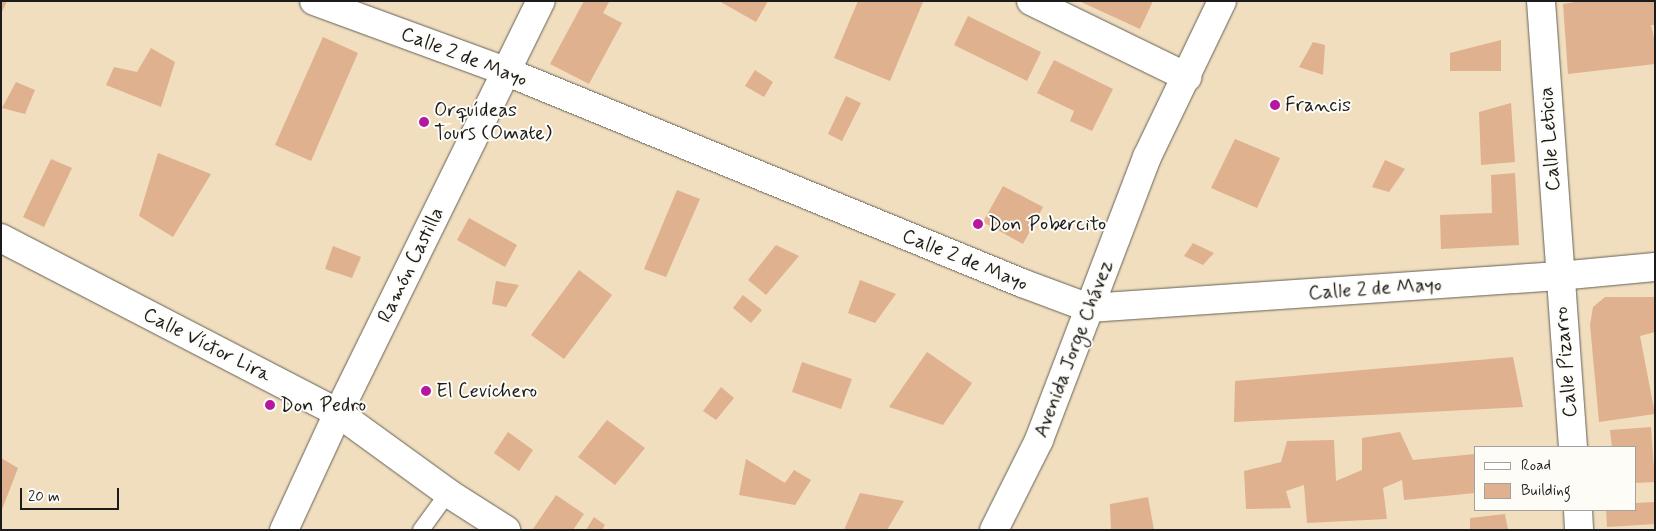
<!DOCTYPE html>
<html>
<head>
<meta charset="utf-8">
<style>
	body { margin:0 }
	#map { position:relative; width:1656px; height:531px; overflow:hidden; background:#f0debf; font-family:Mynerve,sans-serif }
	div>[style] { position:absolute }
	.building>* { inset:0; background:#dfb18e }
	.roads { filter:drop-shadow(0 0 1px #666055) drop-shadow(0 0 1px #666055) }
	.service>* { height:16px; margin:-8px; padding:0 8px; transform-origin:8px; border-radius:8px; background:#fff }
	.minor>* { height:28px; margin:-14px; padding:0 14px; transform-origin:14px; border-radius:14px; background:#fff }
	.secondary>* { height:28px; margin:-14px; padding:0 14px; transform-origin:14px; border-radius:14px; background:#fff }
	.dots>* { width:14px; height:14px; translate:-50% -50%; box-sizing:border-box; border:2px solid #fdfcf7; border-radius:50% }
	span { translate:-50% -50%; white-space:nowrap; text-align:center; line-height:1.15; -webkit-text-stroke:4px #fdfcf7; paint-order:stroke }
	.street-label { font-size:20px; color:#1c1c1c }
	.poi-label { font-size:20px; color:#1c1c1c }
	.left { translate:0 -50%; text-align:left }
	.frame { position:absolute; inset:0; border:2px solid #1c1c1c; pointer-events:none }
	.legend { position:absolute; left:1474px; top:446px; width:162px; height:65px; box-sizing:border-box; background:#fdfcf7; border:1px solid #a3a29f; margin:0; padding:6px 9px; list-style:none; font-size:15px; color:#1c1c1c }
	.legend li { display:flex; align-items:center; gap:10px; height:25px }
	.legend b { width:25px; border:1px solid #a3a29f }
	.scale { position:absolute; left:20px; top:488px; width:99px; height:22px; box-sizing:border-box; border:2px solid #1c1c1c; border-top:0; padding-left:6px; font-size:15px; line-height:18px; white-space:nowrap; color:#1c1c1c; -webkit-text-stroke:4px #fdfcf7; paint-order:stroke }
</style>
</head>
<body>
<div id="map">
	<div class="building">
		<i style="clip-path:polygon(1px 1px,7px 1px,1px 14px)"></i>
		<i style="clip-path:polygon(584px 1px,609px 2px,603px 13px,622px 23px,589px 84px,550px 64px)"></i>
		<i style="clip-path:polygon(719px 1px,768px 1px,756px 22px)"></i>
		<i style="clip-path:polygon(858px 1px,923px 2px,890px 81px,834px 58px)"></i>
		<i style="clip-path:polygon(1079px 1px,1153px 1px,1140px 29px)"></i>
		<i style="clip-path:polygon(1580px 1px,1655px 1px,1655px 25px,1651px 25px,1655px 42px,1655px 64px,1568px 74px,1563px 4px)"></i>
		<i style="clip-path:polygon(968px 16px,1041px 52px,1027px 81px,954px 45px)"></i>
		<i style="clip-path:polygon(323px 37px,358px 53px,311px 161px,275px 145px)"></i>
		<i style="clip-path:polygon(1501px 40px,1501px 71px,1450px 71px,1450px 53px)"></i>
		<i style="clip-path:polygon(1313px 42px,1325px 45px,1323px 75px,1299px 67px)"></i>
		<i style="clip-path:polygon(151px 48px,175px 62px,161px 107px,106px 85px,114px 67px,137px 72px)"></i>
		<i style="clip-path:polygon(1054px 60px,1113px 89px,1092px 131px,1070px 121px,1074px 111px,1037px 93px)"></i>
		<i style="clip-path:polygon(755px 70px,773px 82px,764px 97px,745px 86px)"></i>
		<i style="clip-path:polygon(16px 82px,35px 90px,25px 114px,2px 108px)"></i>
		<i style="clip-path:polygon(846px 96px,861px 103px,842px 141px,828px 134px)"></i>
		<i style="clip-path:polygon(1511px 103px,1515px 162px,1481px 165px,1479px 112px)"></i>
		<i style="clip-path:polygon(1235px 139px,1280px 158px,1257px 208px,1211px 188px)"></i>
		<i style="clip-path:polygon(158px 153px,211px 174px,173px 237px,139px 216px)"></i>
		<i style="clip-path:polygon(51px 159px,72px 168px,44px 227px,23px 217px)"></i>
		<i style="clip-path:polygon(1385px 160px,1405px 169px,1389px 192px,1372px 187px)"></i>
		<i style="clip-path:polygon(1515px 173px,1519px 245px,1441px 249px,1440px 215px,1492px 213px,1491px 175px)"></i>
		<i style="clip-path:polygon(1003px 186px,1043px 207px,1023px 244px,983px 222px)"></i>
		<i style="clip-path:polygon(677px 190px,700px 199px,666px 277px,644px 269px)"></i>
		<i style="clip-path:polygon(469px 218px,517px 245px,505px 267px,457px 240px)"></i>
		<i style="clip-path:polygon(1193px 243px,1214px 253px,1203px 265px,1184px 256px)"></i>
		<i style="clip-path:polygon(776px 245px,799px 256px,766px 295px,748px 280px)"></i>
		<i style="clip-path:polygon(333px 246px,361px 257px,352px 278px,325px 269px)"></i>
		<i style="clip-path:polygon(579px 270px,612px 295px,564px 359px,531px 335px)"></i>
		<i style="clip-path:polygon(860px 280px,896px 294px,875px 323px,848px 313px)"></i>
		<i style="clip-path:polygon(496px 281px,519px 285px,506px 307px,492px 304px)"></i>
		<i style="clip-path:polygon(743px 295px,762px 310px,751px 323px,733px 308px)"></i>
		<i style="clip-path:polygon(1605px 297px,1655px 297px,1655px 332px,1640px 336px,1655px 414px,1599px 422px,1590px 325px,1593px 307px)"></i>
		<i style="clip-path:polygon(927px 352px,972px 383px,943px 425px,889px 407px)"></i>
		<i style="clip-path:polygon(1513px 357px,1523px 407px,1234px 422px,1235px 381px)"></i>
		<i style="clip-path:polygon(802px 362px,852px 379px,841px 409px,792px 392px)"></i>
		<i style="clip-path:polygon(721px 387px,734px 398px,716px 420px,703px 411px)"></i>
		<i style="clip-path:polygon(607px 420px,645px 448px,615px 485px,578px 457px)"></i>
		<i style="clip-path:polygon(1651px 427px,1655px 482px,1635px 483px,1635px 447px,1612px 447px,1610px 430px)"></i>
		<i style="clip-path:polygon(508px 432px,533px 450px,519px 471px,494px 453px)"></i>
		<i style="clip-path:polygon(1400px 432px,1413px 460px,1475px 454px,1475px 493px,1404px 500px,1402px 480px,1383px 488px,1387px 519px,1307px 523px,1304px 485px,1286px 491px,1291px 508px,1246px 509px,1244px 471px,1281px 462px,1287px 441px,1334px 440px,1336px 481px,1362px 470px,1362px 438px)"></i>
		<i style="clip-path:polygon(1px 458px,18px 468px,1px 512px)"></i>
		<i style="clip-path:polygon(746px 459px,785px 483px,794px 470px,811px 480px,795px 505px,739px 495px)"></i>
		<i style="clip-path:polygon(860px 493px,904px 501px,887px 530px,844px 530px)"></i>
		<i style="clip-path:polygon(556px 495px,584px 514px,573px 530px,535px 530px,533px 529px)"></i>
		<i style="clip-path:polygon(1148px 497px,1154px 530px,1111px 530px,1110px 504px)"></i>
		<i style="clip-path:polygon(1655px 502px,1655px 524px,1607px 527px,1606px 510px,1635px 510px,1635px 503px)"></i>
		<i style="clip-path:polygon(1505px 514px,1508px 530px,1470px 530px,1470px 518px)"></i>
		<i style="clip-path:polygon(594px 517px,605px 525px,602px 530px,586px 530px)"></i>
	</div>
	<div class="roads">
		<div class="service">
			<i style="left:421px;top:530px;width:46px;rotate:-53.9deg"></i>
		</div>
		<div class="minor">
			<i style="left:314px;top:1px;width:203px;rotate:20.1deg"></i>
			<i style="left:505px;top:71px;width:559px;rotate:22.3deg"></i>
			<i style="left:1022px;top:283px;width:72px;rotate:20.5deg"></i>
			<i style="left:1089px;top:308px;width:471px;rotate:-3.9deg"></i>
			<i style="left:1559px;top:276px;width:96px;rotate:-5.4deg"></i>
			<i style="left:1031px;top:1px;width:174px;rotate:26deg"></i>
			<i style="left:1541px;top:1px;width:447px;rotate:85.9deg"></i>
			<i style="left:1px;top:238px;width:380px;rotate:27.4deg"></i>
			<i style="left:338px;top:413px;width:136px;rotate:36deg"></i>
			<i style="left:448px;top:493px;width:69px;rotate:32.5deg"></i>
			<i style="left:1578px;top:510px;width:20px;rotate:87deg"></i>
			<i style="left:284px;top:530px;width:129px;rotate:-65.2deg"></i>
			<i style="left:338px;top:413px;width:459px;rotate:-63.8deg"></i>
		</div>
		<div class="secondary">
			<i style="left:994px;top:530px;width:101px;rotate:-63.4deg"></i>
			<i style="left:1039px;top:440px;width:303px;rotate:-69.1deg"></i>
			<i style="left:1147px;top:157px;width:173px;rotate:-64.3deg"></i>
		</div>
	</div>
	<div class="dots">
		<i style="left:1275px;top:105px;background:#b5179e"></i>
		<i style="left:424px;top:122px;background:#b5179e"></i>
		<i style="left:978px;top:224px;background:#b5179e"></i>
		<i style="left:426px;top:391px;background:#b5179e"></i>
		<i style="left:270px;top:405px;background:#b5179e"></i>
	</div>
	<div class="street-label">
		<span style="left:464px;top:57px;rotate:21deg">Calle 2 de Mayo</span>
		<span style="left:1550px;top:139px;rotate:-94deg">Calle Leticia</span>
		<span style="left:965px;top:260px;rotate:22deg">Calle 2 de Mayo</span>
		<span style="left:411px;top:265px;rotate:-64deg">Ramón Castilla</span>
		<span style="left:1375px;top:289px;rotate:-4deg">Calle 2 de Mayo</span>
		<span style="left:207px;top:345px;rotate:27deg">Calle Víctor Lira</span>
		<span style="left:1074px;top:349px;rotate:-69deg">Avenida Jorge Chávez</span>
		<span style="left:1566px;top:362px;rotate:-95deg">Calle Pizarro</span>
	</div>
	<div class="poi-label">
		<span class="left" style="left:1285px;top:105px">Francis</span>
		<span class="left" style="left:434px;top:122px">Orquídeas<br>Tours (Omate)</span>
		<span class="left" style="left:988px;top:224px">Don Pobercito</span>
		<span class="left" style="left:436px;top:391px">El Cevichero</span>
		<span class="left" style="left:280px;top:405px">Don Pedro</span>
	</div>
	<div class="frame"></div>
	<ul class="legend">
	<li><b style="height:6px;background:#fff"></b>Road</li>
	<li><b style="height:14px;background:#dfb18e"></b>Building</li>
	</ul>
	<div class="scale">20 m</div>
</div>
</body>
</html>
